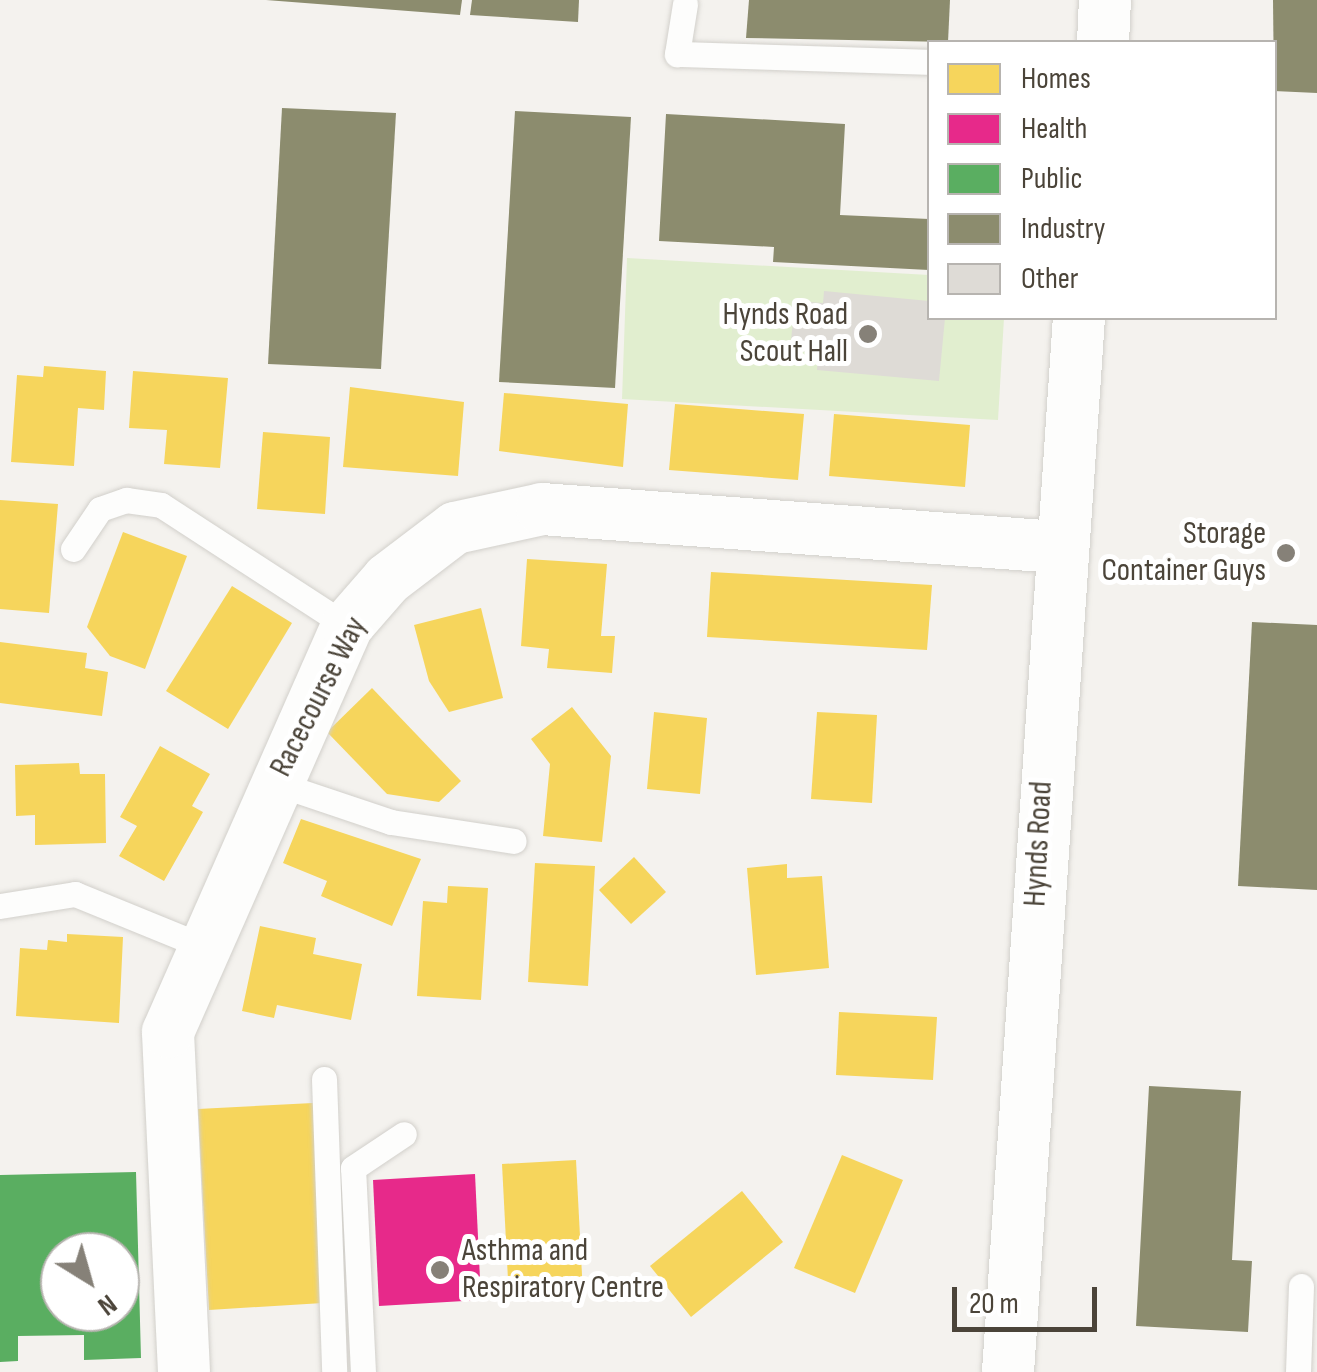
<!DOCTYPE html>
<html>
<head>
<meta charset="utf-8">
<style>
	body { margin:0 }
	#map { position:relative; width:1317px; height:1372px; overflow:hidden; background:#f4f2ee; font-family:"Sofia Sans Condensed",sans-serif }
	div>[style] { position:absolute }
	.green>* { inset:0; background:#e1eecf }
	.homes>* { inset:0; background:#f6d55c }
	.health>* { inset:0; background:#e7298a }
	.public>* { inset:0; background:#5aae61 }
	.industry>* { inset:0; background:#8c8c6e }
	.building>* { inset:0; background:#dedbd6 }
	.roads { filter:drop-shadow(0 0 2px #d2d0cb) drop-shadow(0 0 2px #d2d0cb) }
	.lane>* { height:25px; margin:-12.5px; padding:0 12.5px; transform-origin:12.5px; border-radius:12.5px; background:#fdfdfc }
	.street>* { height:52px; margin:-26px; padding:0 26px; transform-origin:26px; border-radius:26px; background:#fdfdfc }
	.dots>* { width:28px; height:28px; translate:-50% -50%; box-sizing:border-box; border:5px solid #fff; border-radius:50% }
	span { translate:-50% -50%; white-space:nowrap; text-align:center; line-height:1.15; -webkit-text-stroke:10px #fff; paint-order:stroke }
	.poi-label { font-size:32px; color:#4b4439 }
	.right { translate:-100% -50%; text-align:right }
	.left { translate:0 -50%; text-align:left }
	.street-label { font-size:32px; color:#4b4439 }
	.legend { position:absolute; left:927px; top:40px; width:350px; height:280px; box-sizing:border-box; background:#fff; border:2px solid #b7b4b0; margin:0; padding:12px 18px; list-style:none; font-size:30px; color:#4b4439 }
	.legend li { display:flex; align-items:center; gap:20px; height:50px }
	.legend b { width:50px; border:2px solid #b7b4b0 }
	.north { position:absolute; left:40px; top:1232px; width:100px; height:100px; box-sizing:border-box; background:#fff; border:2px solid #b7b4b0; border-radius:50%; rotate:143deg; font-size:28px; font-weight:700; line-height:40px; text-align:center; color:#4b4439 }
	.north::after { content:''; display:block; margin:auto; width:35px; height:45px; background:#868178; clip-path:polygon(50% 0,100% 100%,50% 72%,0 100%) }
	.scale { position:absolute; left:952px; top:1287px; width:145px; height:45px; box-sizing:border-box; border:5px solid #4b4439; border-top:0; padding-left:12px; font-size:30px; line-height:35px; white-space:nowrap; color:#4b4439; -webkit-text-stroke:8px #fff; paint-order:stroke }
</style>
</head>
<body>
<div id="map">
	<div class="green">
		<i style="clip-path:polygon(627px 258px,929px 275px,929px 318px,1004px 318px,998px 420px,622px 399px)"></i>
	</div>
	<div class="homes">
		<i style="clip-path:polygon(44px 366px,106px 371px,104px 410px,78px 408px,74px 466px,11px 462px,17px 375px,43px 377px)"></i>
		<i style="clip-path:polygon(133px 371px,228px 378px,220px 468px,164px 464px,167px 430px,129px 428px)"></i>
		<i style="clip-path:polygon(350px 387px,464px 402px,458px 476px,343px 467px)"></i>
		<i style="clip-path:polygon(504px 393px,628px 404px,623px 467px,499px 451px)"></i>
		<i style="clip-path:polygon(675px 404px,804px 414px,798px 480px,669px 470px)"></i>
		<i style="clip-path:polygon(834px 414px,970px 425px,965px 487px,829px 476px)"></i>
		<i style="clip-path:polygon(263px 432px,330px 437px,325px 514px,257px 509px)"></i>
		<i style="clip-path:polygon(0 500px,58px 504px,49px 613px,0 609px)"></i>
		<i style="clip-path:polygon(123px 532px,187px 556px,145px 669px,110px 656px,87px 627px)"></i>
		<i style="clip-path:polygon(527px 559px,607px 564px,601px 636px,615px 636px,612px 673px,547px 668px,549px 649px,521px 646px)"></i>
		<i style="clip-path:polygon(711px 572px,932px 585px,927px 650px,707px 637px)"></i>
		<i style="clip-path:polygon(232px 586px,292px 623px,228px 729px,166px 691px)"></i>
		<i style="clip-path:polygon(481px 608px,503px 698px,449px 712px,429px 681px,414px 625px)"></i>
		<i style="clip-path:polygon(0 642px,87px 653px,85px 668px,108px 672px,102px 716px,0 703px)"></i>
		<i style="clip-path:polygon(372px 688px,461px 781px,439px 802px,387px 794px,327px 732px)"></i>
		<i style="clip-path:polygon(572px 707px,611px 756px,602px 842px,543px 836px,550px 764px,531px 739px)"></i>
		<i style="clip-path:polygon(654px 712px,707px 718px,700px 794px,647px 789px)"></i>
		<i style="clip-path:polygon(817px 712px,877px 715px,872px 803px,811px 799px)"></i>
		<i style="clip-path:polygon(160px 746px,210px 774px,192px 806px,203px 812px,164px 881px,119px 856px,137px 826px,120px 817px)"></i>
		<i style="clip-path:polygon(79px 763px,80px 774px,105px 774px,106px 843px,35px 845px,35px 815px,16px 816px,15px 765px)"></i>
		<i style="clip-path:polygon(301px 819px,421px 859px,392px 926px,321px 896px,327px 881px,283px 863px)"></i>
		<i style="clip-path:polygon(634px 857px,666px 892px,631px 924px,599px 890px)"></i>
		<i style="clip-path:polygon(535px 863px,595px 866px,588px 986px,528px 982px)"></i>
		<i style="clip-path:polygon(787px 864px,787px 878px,822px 876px,829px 968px,756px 975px,747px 868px)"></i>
		<i style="clip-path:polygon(448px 886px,488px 888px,481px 1000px,417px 996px,423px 901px,447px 903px)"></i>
		<i style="clip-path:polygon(260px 926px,316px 938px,313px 954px,362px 964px,351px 1020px,277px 1005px,274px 1018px,242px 1011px)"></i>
		<i style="clip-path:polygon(67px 934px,123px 937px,119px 1023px,16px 1016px,20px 948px,47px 950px,48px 940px,67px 942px)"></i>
		<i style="clip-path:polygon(839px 1012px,937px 1017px,933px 1080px,836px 1075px)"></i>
		<i style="clip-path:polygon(313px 1103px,323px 1303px,209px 1310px,198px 1109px)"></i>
		<i style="clip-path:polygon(842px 1155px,903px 1180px,855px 1293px,794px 1268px)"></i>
		<i style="clip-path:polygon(576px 1160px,583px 1294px,509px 1299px,502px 1164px)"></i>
		<i style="clip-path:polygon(742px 1191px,783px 1242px,691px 1317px,650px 1266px)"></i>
	</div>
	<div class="health">
		<i style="clip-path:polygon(475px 1174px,481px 1300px,379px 1306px,373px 1180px)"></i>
	</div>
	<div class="public">
		<i style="clip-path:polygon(evenodd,136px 1172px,141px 1358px,84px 1360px,84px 1335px,18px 1336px,18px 1361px,0 1362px,0 1175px,136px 1172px,60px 1252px,120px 1252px,120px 1312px,60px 1312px,60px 1252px)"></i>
	</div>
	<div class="industry">
		<i style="clip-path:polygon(266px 0,462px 0,460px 15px)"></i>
		<i style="clip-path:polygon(472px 0,579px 0,578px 22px,470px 15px)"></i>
		<i style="clip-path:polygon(749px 0,950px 0,948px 42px,746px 38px)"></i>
		<i style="clip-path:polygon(1273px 0,1317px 0,1317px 93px,1274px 91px)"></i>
		<i style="clip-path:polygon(282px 108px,396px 113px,381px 369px,268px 364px)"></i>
		<i style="clip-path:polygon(515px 111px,631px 117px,615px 388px,499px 382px)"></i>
		<i style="clip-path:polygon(666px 114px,845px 124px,840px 215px,929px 219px,929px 270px,773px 262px,774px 247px,659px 241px)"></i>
		<i style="clip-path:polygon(1252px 622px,1317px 625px,1317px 890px,1238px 886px)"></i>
		<i style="clip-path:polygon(1149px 1086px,1241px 1091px,1232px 1260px,1252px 1261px,1248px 1332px,1136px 1326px)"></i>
	</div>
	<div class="building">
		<i style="clip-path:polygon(824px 291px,929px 301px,929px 318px,945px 318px,939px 381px,817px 370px,818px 353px,790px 350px,795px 301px,823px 303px)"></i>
	</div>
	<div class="roads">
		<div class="lane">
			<i style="left:685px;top:4px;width:51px;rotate:99.1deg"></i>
			<i style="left:677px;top:54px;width:252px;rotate:1.8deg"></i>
			<i style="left:73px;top:549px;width:48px;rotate:-56deg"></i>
			<i style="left:100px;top:509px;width:28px;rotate:-19deg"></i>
			<i style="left:126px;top:500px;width:35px;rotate:8deg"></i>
			<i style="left:161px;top:505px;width:222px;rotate:33deg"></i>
			<i style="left:275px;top:783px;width:122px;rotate:18.6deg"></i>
			<i style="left:391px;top:822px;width:124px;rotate:8.8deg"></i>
			<i style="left:0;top:906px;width:76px;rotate:-9.1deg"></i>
			<i style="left:75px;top:894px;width:135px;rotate:22.2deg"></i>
			<i style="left:324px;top:1079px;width:293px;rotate:88deg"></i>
			<i style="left:363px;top:1372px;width:204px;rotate:-92.8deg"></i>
			<i style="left:353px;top:1168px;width:61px;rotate:-33.7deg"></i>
			<i style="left:1298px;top:1372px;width:86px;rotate:-88deg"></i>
		</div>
		<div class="street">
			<i style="left:1103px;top:42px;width:42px;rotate:-87.3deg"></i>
			<i style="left:184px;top:1372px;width:340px;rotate:-92.7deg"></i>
			<i style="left:168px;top:1032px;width:444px;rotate:-66.2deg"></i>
			<i style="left:347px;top:626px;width:62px;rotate:-48.9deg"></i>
			<i style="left:388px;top:579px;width:84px;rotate:-37.3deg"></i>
			<i style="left:455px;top:528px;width:89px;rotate:-12.3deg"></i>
			<i style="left:542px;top:509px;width:516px;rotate:4.22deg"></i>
			<i style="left:1008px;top:1372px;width:1056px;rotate:-86.15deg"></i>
		</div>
	</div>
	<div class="dots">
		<i style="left:868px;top:334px;background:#868178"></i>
		<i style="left:1286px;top:553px;background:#868178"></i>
		<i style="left:440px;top:1270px;background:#868178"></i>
	</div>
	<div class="poi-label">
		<span class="right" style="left:848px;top:334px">Hynds Road<br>Scout Hall</span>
		<span class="right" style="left:1266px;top:553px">Storage<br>Container Guys</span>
		<span class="left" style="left:462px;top:1270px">Asthma and<br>Respiratory Centre</span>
	</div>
	<div class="street-label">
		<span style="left:319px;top:697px;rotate:-63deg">Racecourse Way</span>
		<span style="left:1039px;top:844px;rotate:-87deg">Hynds Road</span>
	</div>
	<ul class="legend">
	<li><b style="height:28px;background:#f6d55c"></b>Homes</li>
	<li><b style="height:28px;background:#e7298a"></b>Health</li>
	<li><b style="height:28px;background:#5aae61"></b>Public</li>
	<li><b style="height:28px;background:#8c8c6e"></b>Industry</li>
	<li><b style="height:28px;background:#dedbd6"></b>Other</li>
	</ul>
	<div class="north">N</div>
	<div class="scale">20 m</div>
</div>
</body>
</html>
